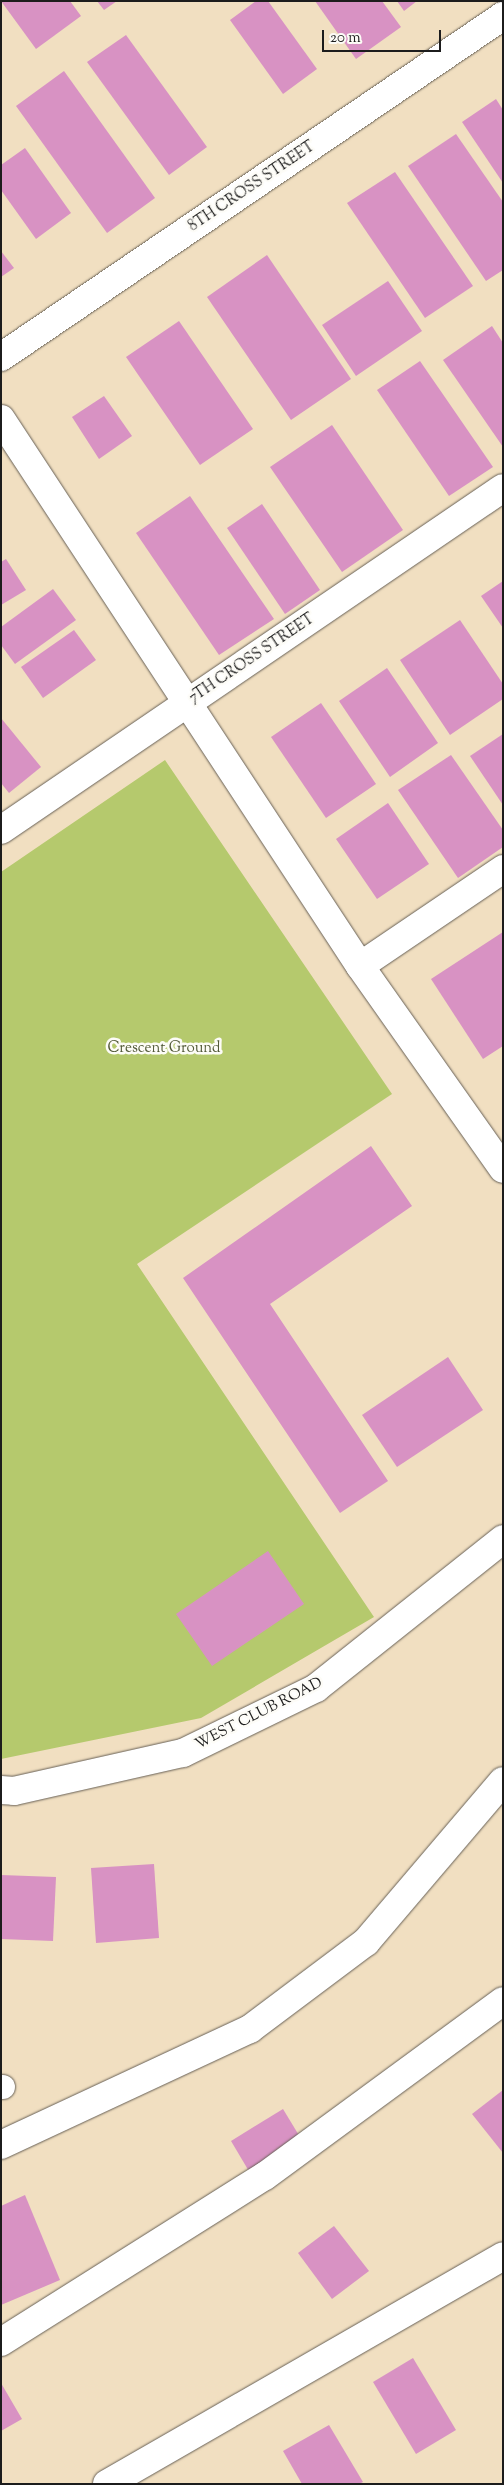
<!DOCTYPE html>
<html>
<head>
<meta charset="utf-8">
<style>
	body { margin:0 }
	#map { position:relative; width:504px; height:2485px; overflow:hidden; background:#f1dfc1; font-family:"Sorts Mill Goudy",serif }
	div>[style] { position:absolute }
	.green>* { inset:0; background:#b5c96d }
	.building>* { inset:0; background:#d892c3 }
	.roads { filter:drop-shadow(0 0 1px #676056) drop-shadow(0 0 1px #676056) }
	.service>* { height:24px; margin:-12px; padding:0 12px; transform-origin:12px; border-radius:12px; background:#fff }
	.minor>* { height:28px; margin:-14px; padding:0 14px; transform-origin:14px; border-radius:14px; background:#fff }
	.tertiary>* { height:28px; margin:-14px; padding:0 14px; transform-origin:14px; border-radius:14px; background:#fff }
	span { translate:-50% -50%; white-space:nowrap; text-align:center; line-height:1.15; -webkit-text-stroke:5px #fdfcf7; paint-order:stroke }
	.street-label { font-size:15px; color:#1c1c1c }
	.park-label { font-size:15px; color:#525938 }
	.frame { position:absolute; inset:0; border:2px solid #1c1c1c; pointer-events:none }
	.scale { position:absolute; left:322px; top:30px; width:119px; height:22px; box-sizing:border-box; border:2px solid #1c1c1c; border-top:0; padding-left:6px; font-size:15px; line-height:18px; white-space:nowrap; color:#1c1c1c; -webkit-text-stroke:4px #fdfcf7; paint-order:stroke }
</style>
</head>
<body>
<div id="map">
	<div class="green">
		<i style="clip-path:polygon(165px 760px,392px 1094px,137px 1264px,374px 1617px,201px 1718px,1px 1759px,1px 872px)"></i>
	</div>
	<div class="building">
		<i style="clip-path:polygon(1px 1px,70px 1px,81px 16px,36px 49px)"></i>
		<i style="clip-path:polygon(97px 1px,117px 1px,104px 10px)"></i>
		<i style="clip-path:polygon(256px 1px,268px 1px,317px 69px,283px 94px,230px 20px)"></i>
		<i style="clip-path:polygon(315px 1px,382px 1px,401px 27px,356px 59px)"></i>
		<i style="clip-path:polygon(397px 1px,417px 1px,404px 11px)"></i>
		<i style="clip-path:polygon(126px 35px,207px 147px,169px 175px,87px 62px)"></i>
		<i style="clip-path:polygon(64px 71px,155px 198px,107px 233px,16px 106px)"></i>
		<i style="clip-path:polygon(496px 99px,503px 110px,503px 183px,462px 122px)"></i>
		<i style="clip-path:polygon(456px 134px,503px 202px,503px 270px,486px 281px,408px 166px)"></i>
		<i style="clip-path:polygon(25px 148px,71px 213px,36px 239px,1px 190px,1px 165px)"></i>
		<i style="clip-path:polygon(395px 172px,473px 286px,425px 318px,347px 203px)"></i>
		<i style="clip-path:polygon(1px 251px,14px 268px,1px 277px)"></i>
		<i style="clip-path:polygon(267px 255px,351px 379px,291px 420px,207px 297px)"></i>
		<i style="clip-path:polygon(388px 281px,422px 331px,356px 376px,322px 325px)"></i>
		<i style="clip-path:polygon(179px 321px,253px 429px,200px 465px,126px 357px)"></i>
		<i style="clip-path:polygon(492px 326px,503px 343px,503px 447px,443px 360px)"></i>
		<i style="clip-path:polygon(420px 361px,493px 467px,449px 496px,377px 390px)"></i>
		<i style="clip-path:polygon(104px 396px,132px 436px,99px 459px,72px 417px)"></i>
		<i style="clip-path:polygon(332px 425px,403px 530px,342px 572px,270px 467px)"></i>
		<i style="clip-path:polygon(190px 496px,274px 619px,219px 655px,136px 533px)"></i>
		<i style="clip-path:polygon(262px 504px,320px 590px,285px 614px,227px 528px)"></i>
		<i style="clip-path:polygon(6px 559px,26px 590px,1px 605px,1px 562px)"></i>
		<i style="clip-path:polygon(503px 581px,503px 628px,481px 596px)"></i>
		<i style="clip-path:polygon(53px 589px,76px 620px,15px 664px,1px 645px,1px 627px)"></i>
		<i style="clip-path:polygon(460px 620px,503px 684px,503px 699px,450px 735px,400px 660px)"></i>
		<i style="clip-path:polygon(74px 630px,96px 660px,43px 698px,21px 667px)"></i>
		<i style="clip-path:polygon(387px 668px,438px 743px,390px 777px,339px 701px)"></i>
		<i style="clip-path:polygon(321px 703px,376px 784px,326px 818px,271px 737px)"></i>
		<i style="clip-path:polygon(1px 718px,41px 767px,9px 793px,1px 783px)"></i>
		<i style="clip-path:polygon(503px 734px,503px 805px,470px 756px)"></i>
		<i style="clip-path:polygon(451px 755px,503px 830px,503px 847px,458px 878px,398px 790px)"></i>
		<i style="clip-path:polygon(388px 803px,429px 864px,377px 899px,336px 839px)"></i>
		<i style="clip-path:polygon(503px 932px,503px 1046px,483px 1059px,431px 979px)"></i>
		<i style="clip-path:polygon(371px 1146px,412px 1206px,270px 1304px,388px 1481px,340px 1513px,183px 1278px)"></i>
		<i style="clip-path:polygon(448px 1357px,483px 1410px,397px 1467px,362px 1415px)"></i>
		<i style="clip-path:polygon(268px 1551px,304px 1604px,212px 1666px,176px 1614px)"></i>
		<i style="clip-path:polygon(154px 1864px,159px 1938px,96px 1943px,91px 1868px)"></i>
		<i style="clip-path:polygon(1px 1875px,56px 1877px,53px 1941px,1px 1939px)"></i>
		<i style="clip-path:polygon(503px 2090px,503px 2153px,472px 2114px)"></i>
		<i style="clip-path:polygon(283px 2109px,303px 2142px,250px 2173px,231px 2141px)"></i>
		<i style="clip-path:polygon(25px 2195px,60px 2280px,1px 2305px,1px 2206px)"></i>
		<i style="clip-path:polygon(334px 2226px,369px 2271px,332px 2299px,298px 2253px)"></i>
		<i style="clip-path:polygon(413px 2358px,456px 2430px,416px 2454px,373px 2382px)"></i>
		<i style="clip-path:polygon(1px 2383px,22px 2419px,1px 2431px)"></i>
		<i style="clip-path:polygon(329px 2425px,363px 2482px,359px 2484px,302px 2484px,283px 2451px)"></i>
	</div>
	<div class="roads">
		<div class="service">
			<i style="left:1px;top:2087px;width:2px"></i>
		</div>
		<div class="minor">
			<i style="left:1px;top:357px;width:607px;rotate:-34.19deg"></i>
			<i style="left:1px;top:419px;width:654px;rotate:56.72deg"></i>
			<i style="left:360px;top:966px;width:248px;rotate:54.8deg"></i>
			<i style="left:1px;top:830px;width:607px;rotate:-34.27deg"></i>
			<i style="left:360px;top:966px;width:173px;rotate:-34.1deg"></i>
			<i style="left:1px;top:1790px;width:13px;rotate:4deg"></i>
			<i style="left:14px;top:1791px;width:173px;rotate:-12.7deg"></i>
			<i style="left:183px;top:1753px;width:148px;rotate:-26deg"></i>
			<i style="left:316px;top:1688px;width:239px;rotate:-38.5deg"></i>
			<i style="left:1px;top:2342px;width:312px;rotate:-32.2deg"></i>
			<i style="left:265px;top:2176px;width:295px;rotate:-36.3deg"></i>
			<i style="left:107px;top:2484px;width:457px;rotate:-29.9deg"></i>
		</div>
		<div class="tertiary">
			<i style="left:1px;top:2145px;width:275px;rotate:-25deg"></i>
			<i style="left:250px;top:2029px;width:145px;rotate:-36.9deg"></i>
			<i style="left:366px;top:1942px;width:211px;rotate:-49.6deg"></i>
		</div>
	</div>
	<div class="street-label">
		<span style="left:252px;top:187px;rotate:-34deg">8TH CROSS STREET</span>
		<span style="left:252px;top:659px;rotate:-34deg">7TH CROSS STREET</span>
		<span style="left:259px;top:1714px;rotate:-27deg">WEST CLUB ROAD</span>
	</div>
	<div class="park-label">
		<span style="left:164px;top:1049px">Crescent Ground</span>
	</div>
	<div class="frame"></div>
	<div class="scale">20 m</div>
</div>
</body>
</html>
